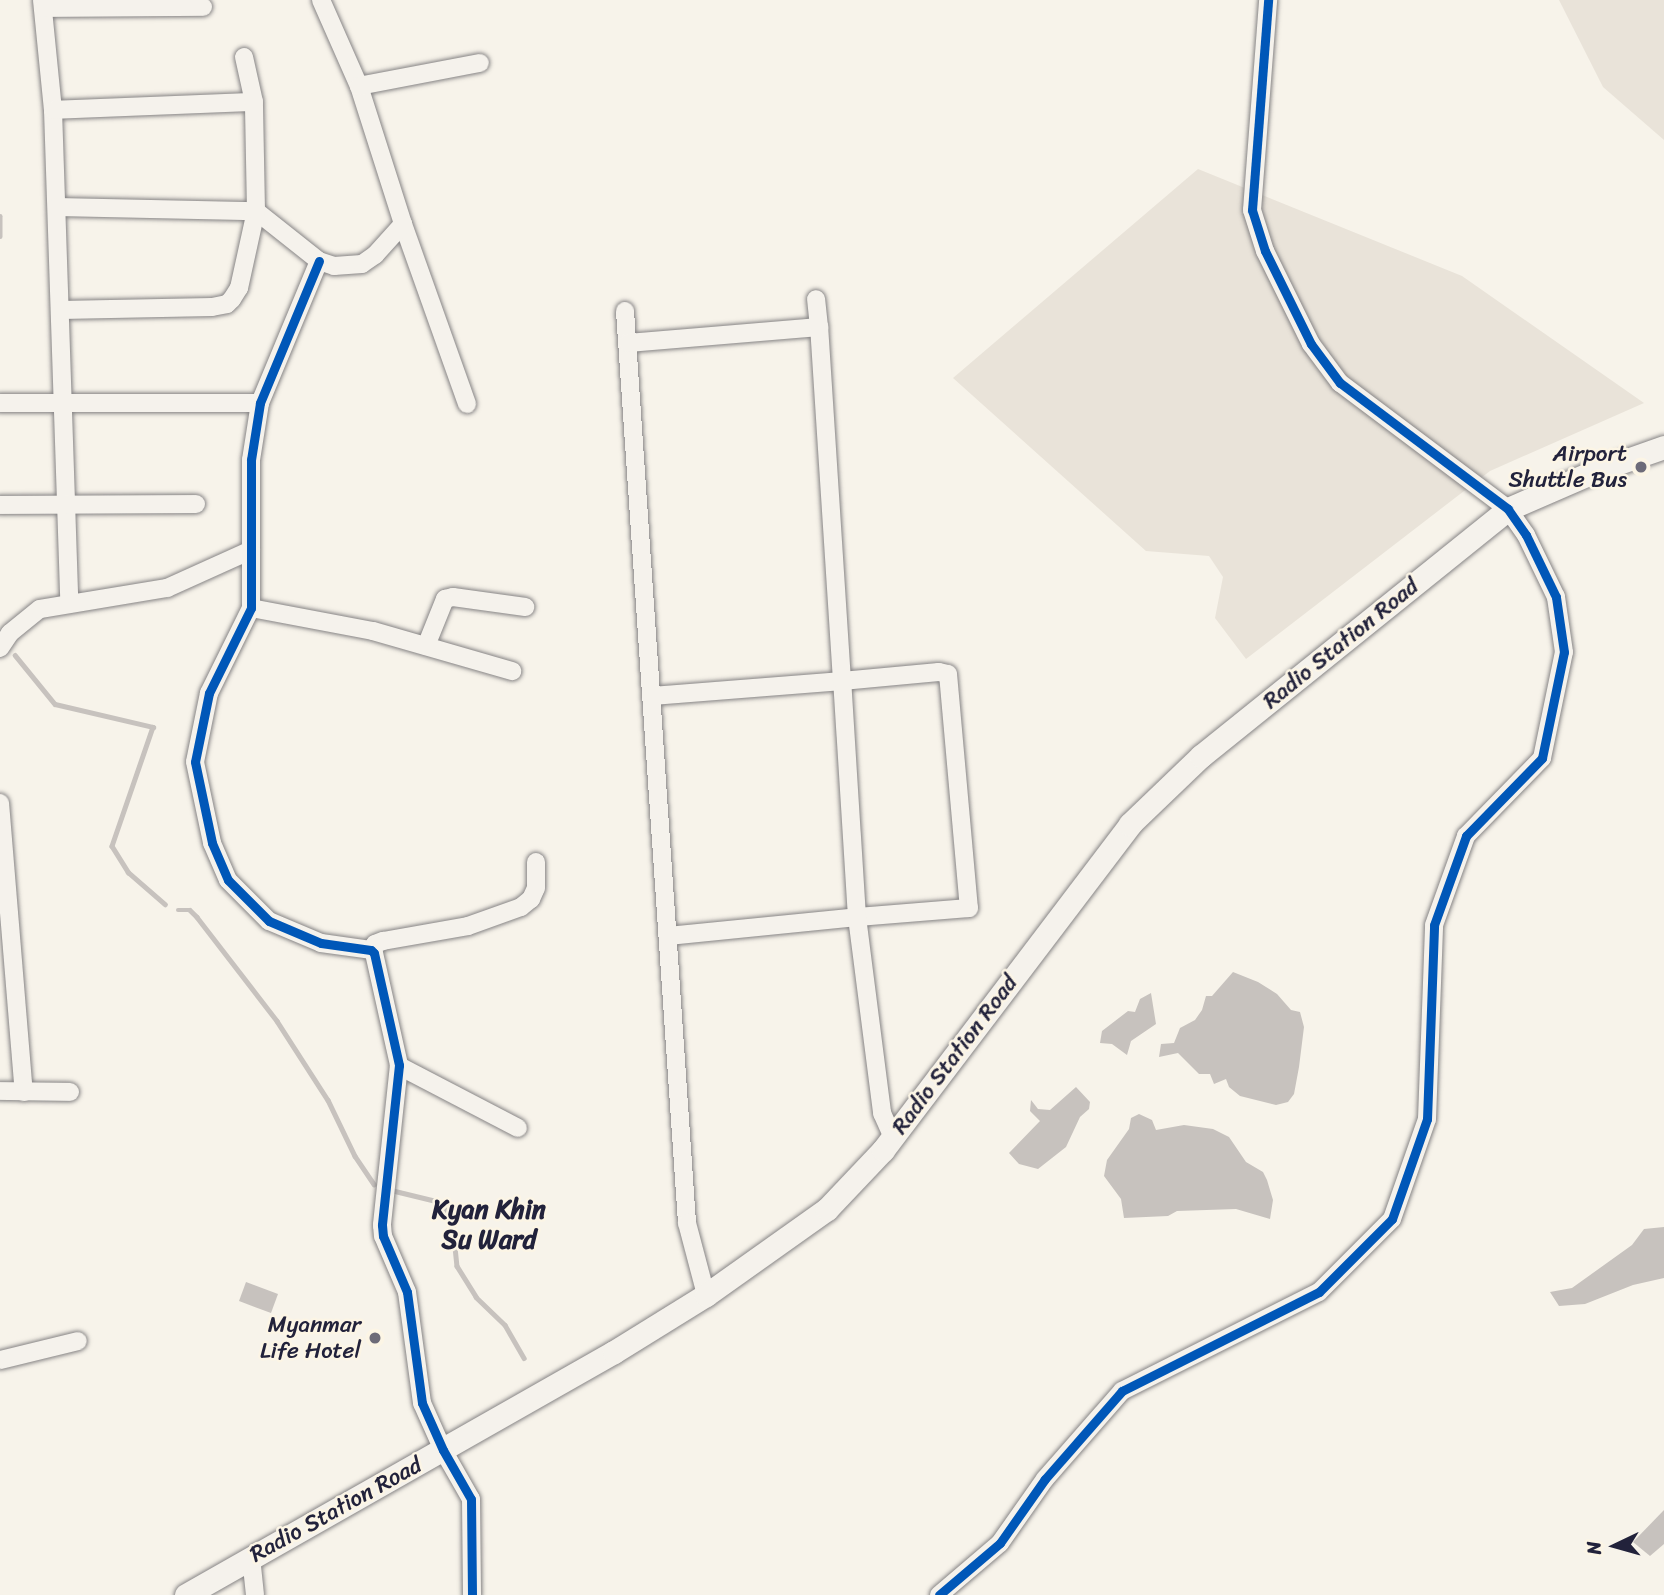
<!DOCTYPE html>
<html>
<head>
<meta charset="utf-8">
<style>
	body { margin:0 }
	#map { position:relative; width:1664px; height:1595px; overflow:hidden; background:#f7f3ea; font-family:Sriracha,sans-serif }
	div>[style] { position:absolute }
	.built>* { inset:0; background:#e9e3d9 }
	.water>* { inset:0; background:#c7c2be }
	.stream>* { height:4.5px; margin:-2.25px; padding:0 2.25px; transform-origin:2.25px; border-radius:2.25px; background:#c7c2be }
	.roads { filter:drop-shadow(0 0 2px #868485) drop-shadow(0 0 2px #868485) }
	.minor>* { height:18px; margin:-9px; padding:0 9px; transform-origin:9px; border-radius:9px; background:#f5f2ec }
	.major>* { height:23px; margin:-11.5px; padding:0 11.5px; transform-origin:11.5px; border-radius:11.5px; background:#f5f2ec }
	.cycleway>* { height:9px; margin:-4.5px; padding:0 4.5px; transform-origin:4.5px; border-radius:4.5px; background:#0057b8 }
	.dots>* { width:19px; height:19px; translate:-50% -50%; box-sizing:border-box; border:4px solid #fcf5e5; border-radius:50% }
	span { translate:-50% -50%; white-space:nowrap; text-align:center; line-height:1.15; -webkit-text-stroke:5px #fcf5e5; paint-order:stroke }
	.poi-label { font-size:23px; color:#22223b }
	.right { translate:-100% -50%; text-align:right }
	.street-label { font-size:23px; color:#22223b }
	.quarter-label { font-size:26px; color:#22223b; font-weight:700 }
	.north { position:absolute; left:1580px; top:1511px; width:70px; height:70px; -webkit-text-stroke:5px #fcf5e5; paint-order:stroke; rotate:265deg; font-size:19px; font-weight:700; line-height:28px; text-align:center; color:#22223b }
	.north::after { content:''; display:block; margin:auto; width:24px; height:32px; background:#22223b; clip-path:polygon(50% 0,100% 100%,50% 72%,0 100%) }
</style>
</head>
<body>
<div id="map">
	<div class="built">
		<i style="clip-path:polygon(1559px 0,1664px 0,1664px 140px,1603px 87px)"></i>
		<i style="clip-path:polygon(1198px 169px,1462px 276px,1644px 403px,1490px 471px,1246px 659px,1215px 618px,1223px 577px,1209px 556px,1146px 551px,953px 378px)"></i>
	</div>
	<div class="water">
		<i style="clip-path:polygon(1233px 972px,1258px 982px,1277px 994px,1291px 1010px,1300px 1012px,1304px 1027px,1299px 1067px,1294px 1094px,1288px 1102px,1276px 1105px,1240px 1096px,1229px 1087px,1226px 1079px,1214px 1084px,1210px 1074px,1199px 1074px,1178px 1053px,1159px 1057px,1161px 1044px,1174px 1043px,1180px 1028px,1195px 1020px,1202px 1010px,1206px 996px,1212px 996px)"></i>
		<i style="clip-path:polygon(1151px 993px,1156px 1024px,1131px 1041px,1127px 1055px,1112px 1044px,1100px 1043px,1102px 1031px,1128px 1011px,1135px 1012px,1140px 999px)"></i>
		<i style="clip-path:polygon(1076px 1087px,1090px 1102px,1089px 1109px,1080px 1117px,1066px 1147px,1038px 1169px,1019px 1164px,1009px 1153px,1040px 1121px,1030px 1111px,1031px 1100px,1038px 1109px,1050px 1110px)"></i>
		<i style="clip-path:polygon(1139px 1114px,1152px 1120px,1156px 1130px,1184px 1125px,1213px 1129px,1229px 1137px,1246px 1162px,1263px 1172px,1267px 1180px,1273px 1200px,1270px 1219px,1236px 1209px,1177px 1211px,1168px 1216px,1124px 1218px,1121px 1199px,1104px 1176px,1107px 1160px,1129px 1129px,1131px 1118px)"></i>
		<i style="clip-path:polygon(1664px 1227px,1664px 1278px,1633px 1285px,1585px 1304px,1559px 1306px,1550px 1292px,1572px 1288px,1632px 1245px,1644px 1229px)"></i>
		<i style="clip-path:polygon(246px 1282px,278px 1294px,271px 1313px,239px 1301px)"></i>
		<i style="clip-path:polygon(1664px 1510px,1664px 1544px,1650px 1556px,1633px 1542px)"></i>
	</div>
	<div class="stream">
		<i style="left:0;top:216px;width:20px;rotate:90deg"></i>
		<i style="left:15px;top:655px;width:63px;rotate:50.8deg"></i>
		<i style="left:55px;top:704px;width:101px;rotate:13.2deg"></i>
		<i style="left:153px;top:727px;width:126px;rotate:109deg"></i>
		<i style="left:112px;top:846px;width:31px;rotate:58deg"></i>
		<i style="left:128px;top:872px;width:49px;rotate:40.9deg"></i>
		<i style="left:178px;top:910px;width:12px"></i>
		<i style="left:190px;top:910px;width:10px;rotate:45deg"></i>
		<i style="left:197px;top:917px;width:131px;rotate:52.4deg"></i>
		<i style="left:277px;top:1021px;width:94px;rotate:57.2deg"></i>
		<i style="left:328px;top:1100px;width:62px;rotate:64.3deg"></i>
		<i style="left:355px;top:1156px;width:34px;rotate:56deg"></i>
		<i style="left:395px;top:1191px;width:46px;rotate:13.7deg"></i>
		<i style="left:440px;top:1202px;width:20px;rotate:53deg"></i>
		<i style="left:452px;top:1218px;width:48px;rotate:84.1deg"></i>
		<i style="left:457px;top:1266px;width:36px;rotate:58deg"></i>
		<i style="left:476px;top:1297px;width:40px;rotate:44deg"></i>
		<i style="left:505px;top:1325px;width:38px;rotate:60deg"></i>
	</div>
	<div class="roads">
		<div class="minor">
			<i style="left:42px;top:0;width:111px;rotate:84.3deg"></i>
			<i style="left:53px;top:110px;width:494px;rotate:88.1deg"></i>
			<i style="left:321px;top:0;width:94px;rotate:66.2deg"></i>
			<i style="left:359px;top:86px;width:145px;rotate:72.3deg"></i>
			<i style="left:403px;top:224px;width:191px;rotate:70.4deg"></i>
			<i style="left:43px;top:8px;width:160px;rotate:-0.4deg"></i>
			<i style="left:359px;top:86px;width:123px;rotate:-10.8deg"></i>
			<i style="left:53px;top:110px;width:201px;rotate:-2.3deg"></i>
			<i style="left:57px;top:207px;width:199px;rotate:1.2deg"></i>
			<i style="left:256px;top:211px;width:80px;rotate:38.4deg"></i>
			<i style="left:319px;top:261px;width:16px;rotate:18deg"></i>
			<i style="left:334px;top:266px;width:28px;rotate:-4deg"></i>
			<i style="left:362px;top:264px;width:16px;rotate:-35deg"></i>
			<i style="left:375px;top:255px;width:42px;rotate:-47.9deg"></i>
			<i style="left:319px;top:261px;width:154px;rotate:112.6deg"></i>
			<i style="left:260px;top:403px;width:58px;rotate:99deg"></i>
			<i style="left:251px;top:460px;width:148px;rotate:90deg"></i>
			<i style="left:251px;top:608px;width:95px;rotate:116.3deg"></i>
			<i style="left:209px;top:693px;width:70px;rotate:101.5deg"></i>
			<i style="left:195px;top:762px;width:83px;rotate:78.1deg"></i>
			<i style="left:212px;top:843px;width:40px;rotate:66.6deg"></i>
			<i style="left:228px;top:880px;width:58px;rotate:45deg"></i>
			<i style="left:269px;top:921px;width:56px;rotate:22.9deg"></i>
			<i style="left:321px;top:943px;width:50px;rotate:8deg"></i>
			<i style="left:371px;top:950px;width:4px;rotate:45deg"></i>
			<i style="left:374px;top:953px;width:115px;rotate:77.4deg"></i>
			<i style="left:399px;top:1065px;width:161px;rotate:96.1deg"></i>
			<i style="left:382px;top:1225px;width:11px;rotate:85deg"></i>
			<i style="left:383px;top:1236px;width:61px;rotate:66.8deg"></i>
			<i style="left:407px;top:1292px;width:112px;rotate:82.3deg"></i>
			<i style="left:422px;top:1403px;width:51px;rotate:65.9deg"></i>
			<i style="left:443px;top:1450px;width:56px;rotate:60.3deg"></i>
			<i style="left:471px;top:1499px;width:96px;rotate:89.4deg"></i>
			<i style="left:61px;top:310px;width:151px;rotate:-1.1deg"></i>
			<i style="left:212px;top:307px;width:15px;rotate:-11deg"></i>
			<i style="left:227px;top:304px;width:7px;rotate:-45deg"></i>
			<i style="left:232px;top:299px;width:13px;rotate:-58deg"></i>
			<i style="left:239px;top:288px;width:79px;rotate:-77.6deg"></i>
			<i style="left:256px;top:211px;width:109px;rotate:-91.1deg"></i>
			<i style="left:254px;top:102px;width:46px;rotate:-102.5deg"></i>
			<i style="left:625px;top:311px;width:914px;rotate:86.11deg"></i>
			<i style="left:687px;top:1223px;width:74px;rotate:75.2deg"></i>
			<i style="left:628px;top:343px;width:192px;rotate:-4.8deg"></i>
			<i style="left:0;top:403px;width:260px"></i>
			<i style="left:0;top:505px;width:196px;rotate:-0.3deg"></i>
			<i style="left:251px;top:608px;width:124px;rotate:10.7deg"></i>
			<i style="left:373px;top:631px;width:145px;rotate:16.1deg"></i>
			<i style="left:426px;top:646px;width:51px;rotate:-68deg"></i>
			<i style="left:445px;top:599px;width:8px;rotate:-14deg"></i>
			<i style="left:453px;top:597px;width:73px;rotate:7.9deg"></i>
			<i style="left:0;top:648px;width:18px;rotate:-56deg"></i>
			<i style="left:10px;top:633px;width:38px;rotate:-39deg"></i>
			<i style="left:40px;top:609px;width:129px;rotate:-9.4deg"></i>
			<i style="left:167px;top:588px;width:92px;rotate:-24.3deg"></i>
			<i style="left:652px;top:696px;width:191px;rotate:-4.5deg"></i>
			<i style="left:842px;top:681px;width:97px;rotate:-5.3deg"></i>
			<i style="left:939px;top:672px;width:9px;rotate:13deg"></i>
			<i style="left:948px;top:674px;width:235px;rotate:84.9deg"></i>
			<i style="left:969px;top:908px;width:112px;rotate:175.4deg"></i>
			<i style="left:857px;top:917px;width:236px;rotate:-93.6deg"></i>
			<i style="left:842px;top:681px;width:355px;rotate:-93.7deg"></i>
			<i style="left:819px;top:327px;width:28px;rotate:-96deg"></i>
			<i style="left:0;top:803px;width:290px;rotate:85.3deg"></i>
			<i style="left:668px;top:936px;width:190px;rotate:-5.7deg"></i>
			<i style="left:857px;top:917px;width:198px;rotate:82.7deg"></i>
			<i style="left:882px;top:1113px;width:27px;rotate:66deg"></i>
			<i style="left:371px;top:950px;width:7px;rotate:-56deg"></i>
			<i style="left:375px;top:944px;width:9px;rotate:-21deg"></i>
			<i style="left:383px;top:941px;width:86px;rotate:-10deg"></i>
			<i style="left:468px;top:926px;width:56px;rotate:-19.7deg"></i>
			<i style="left:521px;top:907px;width:13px;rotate:-39deg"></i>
			<i style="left:531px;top:899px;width:12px;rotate:-66deg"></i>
			<i style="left:536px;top:888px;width:26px;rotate:-90deg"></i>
			<i style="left:399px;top:1066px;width:134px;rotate:27.5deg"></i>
			<i style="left:0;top:1091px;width:70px;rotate:0.8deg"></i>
			<i style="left:0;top:1360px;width:80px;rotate:-13.7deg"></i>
			<i style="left:251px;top:1557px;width:38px;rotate:84deg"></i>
			<i style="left:939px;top:1595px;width:80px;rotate:-40.4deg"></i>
			<i style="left:1000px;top:1543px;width:78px;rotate:-54.9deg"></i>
			<i style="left:1045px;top:1479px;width:117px;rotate:-48.8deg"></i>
			<i style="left:1122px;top:1391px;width:220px;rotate:-26.7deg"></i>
			<i style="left:1319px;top:1292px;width:103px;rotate:-45deg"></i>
			<i style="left:1392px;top:1219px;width:106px;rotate:-70.7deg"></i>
			<i style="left:1427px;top:1119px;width:194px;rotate:-87.9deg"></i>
			<i style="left:1434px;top:925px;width:95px;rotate:-70.2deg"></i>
			<i style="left:1466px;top:836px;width:109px;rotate:-45.7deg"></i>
			<i style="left:1542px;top:758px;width:108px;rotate:-78.3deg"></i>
			<i style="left:1564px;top:652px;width:56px;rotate:-98.3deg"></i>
			<i style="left:1556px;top:597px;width:69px;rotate:-115.8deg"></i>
			<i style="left:1526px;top:535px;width:32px;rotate:-125deg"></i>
			<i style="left:1508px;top:509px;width:210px;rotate:-143.1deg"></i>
			<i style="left:1340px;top:383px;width:49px;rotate:-126.6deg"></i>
			<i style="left:1311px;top:344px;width:104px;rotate:-116.3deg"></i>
			<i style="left:1265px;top:251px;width:43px;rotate:-107.6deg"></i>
			<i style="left:1252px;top:210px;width:211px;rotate:-85.6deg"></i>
		</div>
		<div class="major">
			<i style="left:186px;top:1595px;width:492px;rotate:-29.6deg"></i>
			<i style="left:614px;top:1352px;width:108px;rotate:-31.8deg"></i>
			<i style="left:706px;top:1295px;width:148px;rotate:-35.4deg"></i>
			<i style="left:827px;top:1209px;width:81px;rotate:-46.5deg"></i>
			<i style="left:883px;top:1150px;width:409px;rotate:-52.8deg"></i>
			<i style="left:1130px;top:824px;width:98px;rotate:-43.8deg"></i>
			<i style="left:1201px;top:756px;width:394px;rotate:-38.8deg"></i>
			<i style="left:1508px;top:509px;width:93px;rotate:-23.5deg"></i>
			<i style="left:1593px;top:472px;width:75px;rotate:-19.4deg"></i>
		</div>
	</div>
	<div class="cycleway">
		<i style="left:319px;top:261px;width:154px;rotate:112.6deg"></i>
		<i style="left:260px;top:403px;width:58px;rotate:99deg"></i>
		<i style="left:251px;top:460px;width:148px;rotate:90deg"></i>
		<i style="left:251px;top:608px;width:95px;rotate:116.3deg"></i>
		<i style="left:209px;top:693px;width:70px;rotate:101.5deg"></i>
		<i style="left:195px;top:762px;width:83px;rotate:78.1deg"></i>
		<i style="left:212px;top:843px;width:40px;rotate:66.6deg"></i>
		<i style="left:228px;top:880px;width:58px;rotate:45deg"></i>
		<i style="left:269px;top:921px;width:56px;rotate:22.9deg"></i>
		<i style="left:321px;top:943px;width:50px;rotate:8deg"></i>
		<i style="left:371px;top:950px;width:4px;rotate:45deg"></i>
		<i style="left:374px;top:953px;width:115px;rotate:77.4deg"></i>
		<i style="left:399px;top:1065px;width:161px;rotate:96.1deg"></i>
		<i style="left:382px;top:1225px;width:11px;rotate:85deg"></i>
		<i style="left:383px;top:1236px;width:61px;rotate:66.8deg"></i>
		<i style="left:407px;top:1292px;width:112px;rotate:82.3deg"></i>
		<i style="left:422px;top:1403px;width:51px;rotate:65.9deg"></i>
		<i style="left:443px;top:1450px;width:56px;rotate:60.3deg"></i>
		<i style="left:471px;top:1499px;width:96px;rotate:89.4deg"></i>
		<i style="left:939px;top:1595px;width:80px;rotate:-40.4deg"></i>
		<i style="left:1000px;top:1543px;width:78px;rotate:-54.9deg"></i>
		<i style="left:1045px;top:1479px;width:117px;rotate:-48.8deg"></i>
		<i style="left:1122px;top:1391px;width:220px;rotate:-26.7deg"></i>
		<i style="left:1319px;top:1292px;width:103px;rotate:-45deg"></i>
		<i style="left:1392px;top:1219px;width:106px;rotate:-70.7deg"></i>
		<i style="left:1427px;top:1119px;width:194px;rotate:-87.9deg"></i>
		<i style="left:1434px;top:925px;width:95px;rotate:-70.2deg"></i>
		<i style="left:1466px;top:836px;width:109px;rotate:-45.7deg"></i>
		<i style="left:1542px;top:758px;width:108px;rotate:-78.3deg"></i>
		<i style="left:1564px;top:652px;width:56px;rotate:-98.3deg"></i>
		<i style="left:1556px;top:597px;width:69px;rotate:-115.8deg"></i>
		<i style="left:1526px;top:535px;width:32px;rotate:-125deg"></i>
		<i style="left:1508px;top:509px;width:210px;rotate:-143.1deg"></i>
		<i style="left:1340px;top:383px;width:49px;rotate:-126.6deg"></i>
		<i style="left:1311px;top:344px;width:104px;rotate:-116.3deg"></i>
		<i style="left:1265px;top:251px;width:43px;rotate:-107.6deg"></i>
		<i style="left:1252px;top:210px;width:211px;rotate:-85.6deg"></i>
	</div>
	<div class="dots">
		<i style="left:1641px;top:467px;background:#6d6b78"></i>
		<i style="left:375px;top:1338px;background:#6d6b78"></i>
	</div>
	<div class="poi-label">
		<span class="right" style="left:1627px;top:467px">Airport<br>Shuttle Bus</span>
		<span class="right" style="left:361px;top:1338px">Myanmar<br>Life Hotel</span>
	</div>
	<div class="street-label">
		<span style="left:1341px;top:644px;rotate:-39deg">Radio Station Road</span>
		<span style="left:955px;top:1055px;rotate:-53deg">Radio Station Road</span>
		<span style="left:336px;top:1510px;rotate:-29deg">Radio Station Road</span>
	</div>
	<div class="quarter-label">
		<span style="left:489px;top:1225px">Kyan Khin<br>Su Ward</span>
	</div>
	<div class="north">N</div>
</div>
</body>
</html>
